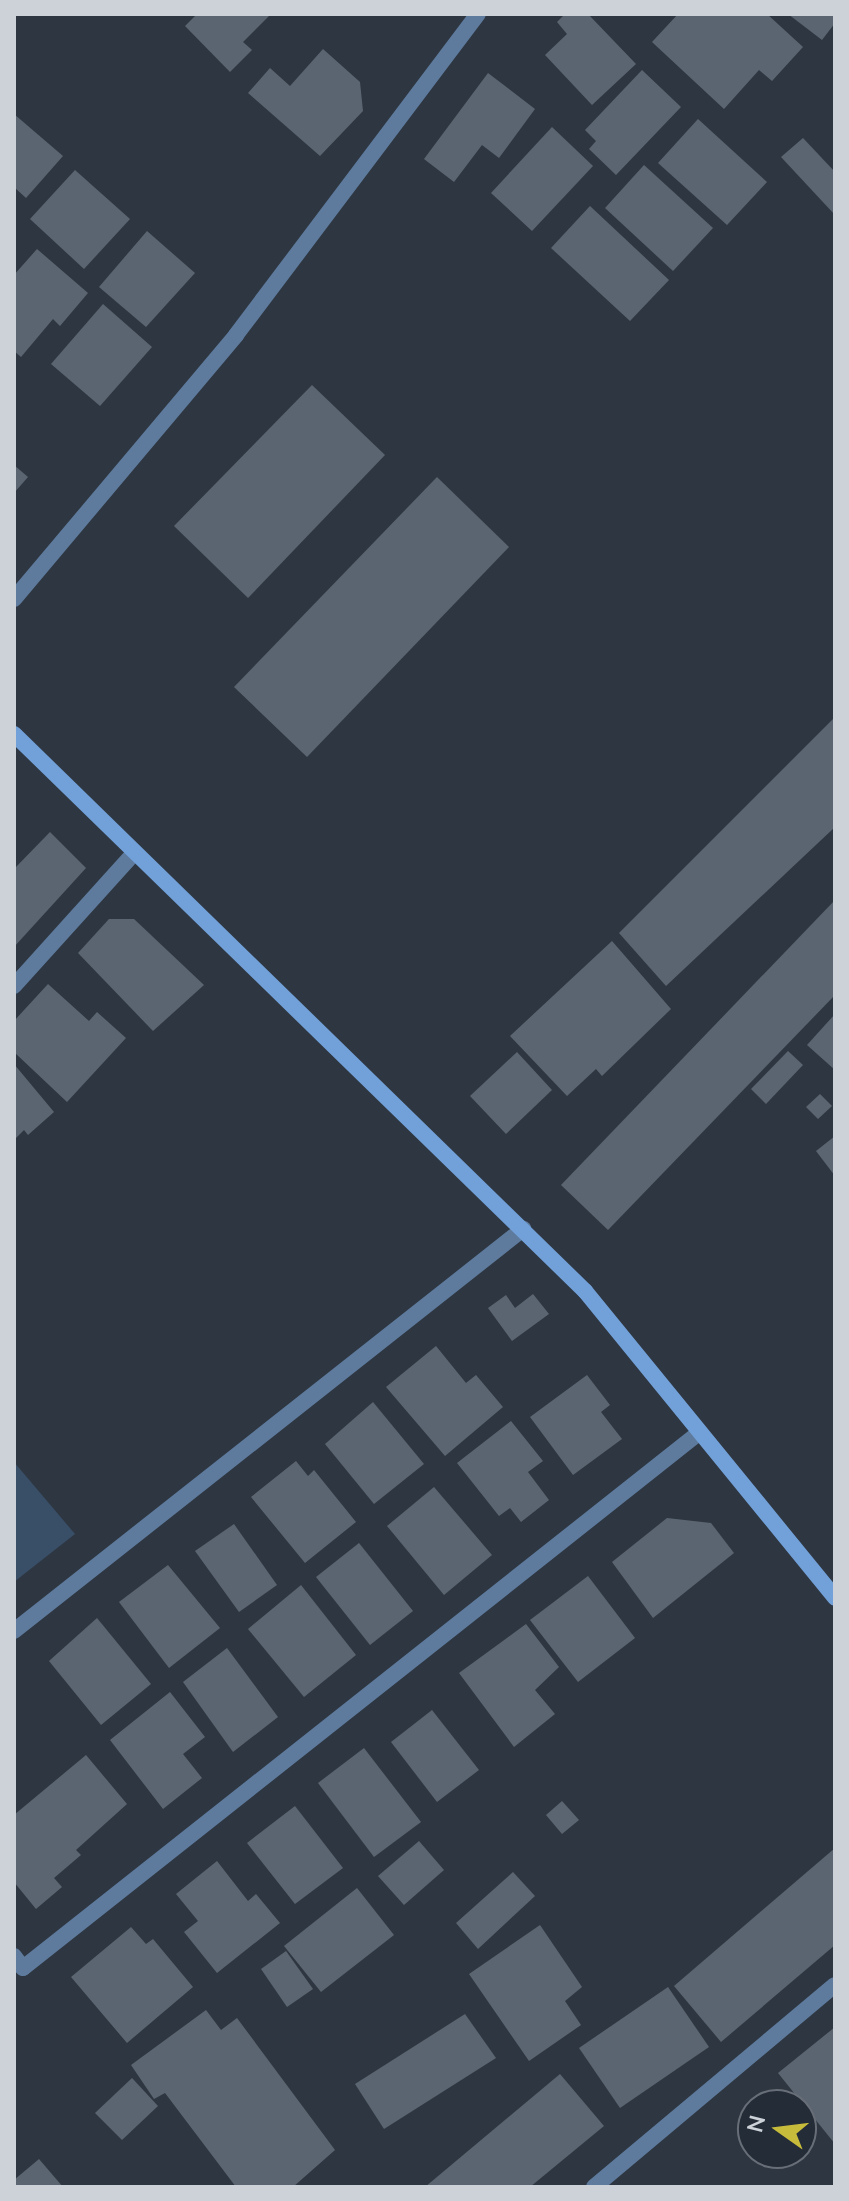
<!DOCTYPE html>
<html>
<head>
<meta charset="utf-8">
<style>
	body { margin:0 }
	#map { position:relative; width:849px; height:2201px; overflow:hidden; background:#2e3741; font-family:Mulish,sans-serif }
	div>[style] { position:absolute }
	.green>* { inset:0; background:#394e67 }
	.building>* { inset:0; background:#5b6571 }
	.lane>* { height:16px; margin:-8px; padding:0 8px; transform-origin:8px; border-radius:8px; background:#5e7b9e }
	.street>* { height:16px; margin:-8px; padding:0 8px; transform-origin:8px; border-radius:8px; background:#5e7b9e }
	.secondary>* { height:16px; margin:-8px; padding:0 8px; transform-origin:8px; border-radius:8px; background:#72a1da }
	span { translate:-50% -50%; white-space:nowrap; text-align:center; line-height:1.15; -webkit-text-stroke:6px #242c37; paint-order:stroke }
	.frame { position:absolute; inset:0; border:16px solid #cdd2d9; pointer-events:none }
	.north { position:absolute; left:737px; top:2089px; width:80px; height:80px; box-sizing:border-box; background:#242c37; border:2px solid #686e78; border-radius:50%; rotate:284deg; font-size:22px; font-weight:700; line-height:32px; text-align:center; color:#cdd2d9 }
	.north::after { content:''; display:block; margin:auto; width:28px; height:36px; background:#c7bb3b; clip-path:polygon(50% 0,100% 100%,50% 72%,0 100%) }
</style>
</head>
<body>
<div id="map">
	<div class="green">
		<i style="clip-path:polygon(14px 1462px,75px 1534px,14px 1582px)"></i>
	</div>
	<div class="building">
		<i style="clip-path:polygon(197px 14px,271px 14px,243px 42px,252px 50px,230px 72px,185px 26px)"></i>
		<i style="clip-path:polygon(565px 14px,588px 14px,636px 64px,592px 105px,545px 55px,567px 34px,557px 22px)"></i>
		<i style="clip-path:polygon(678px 14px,767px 14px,803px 47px,772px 81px,759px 70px,724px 109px,652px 42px)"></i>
		<i style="clip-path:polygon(788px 14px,835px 14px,835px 23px,822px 40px)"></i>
		<i style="clip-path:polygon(323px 49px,360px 82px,363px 111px,320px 156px,248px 93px,270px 68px,290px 86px)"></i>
		<i style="clip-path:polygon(642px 70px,681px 107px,616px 175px,589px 149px,596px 141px,585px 130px)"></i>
		<i style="clip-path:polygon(488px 73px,535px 109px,499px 158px,482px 145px,454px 182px,424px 159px)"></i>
		<i style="clip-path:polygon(14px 114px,63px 156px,26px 198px,14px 187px)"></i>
		<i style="clip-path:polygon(698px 119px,767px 182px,727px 225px,658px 163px)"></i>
		<i style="clip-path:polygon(552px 127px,593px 166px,532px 231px,491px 193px)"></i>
		<i style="clip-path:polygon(803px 138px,835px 172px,835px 215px,781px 157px)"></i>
		<i style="clip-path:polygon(644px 165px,713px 228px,673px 271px,605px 208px)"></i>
		<i style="clip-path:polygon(75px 170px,130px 219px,84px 269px,30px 219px)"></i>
		<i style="clip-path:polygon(590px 206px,669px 280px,630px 321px,551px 248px)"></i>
		<i style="clip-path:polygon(147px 231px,195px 273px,146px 327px,99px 287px)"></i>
		<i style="clip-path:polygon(37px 249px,88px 293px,60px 326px,53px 319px,21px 357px,14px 351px,14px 275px)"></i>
		<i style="clip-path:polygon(103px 304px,152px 347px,100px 406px,51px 364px)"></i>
		<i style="clip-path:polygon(312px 385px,385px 455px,248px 598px,174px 526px)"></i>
		<i style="clip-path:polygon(14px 465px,28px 477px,14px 493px)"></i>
		<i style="clip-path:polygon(437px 477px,509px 547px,307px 757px,234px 687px)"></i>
		<i style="clip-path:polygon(835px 717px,835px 827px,666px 986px,619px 933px)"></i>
		<i style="clip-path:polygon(50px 832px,86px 868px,14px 947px,14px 869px)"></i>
		<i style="clip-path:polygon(835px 900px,835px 995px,608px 1230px,561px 1185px)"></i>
		<i style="clip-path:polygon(109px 919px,134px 919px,204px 985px,153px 1031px,78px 953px)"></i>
		<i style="clip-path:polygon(612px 941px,671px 1009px,602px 1076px,596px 1069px,567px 1096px,510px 1036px)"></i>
		<i style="clip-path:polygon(48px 984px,89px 1021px,97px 1012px,126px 1038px,67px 1102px,14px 1052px,14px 1021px)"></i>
		<i style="clip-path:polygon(835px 1014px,835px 1070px,807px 1045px)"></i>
		<i style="clip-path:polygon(788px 1051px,803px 1065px,766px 1104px,751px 1089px)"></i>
		<i style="clip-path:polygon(517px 1052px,552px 1090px,506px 1134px,470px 1096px)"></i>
		<i style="clip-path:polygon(14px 1064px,54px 1112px,28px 1135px,24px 1130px,14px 1140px)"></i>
		<i style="clip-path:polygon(820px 1094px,832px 1106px,818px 1119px,806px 1107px)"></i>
		<i style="clip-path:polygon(835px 1136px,835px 1176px,816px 1151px)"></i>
		<i style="clip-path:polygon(533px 1294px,549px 1314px,512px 1341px,488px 1308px,506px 1295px,515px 1308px)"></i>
		<i style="clip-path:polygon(436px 1346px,466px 1383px,476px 1375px,503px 1407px,445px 1456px,386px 1387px)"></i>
		<i style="clip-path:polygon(587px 1375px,610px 1405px,601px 1412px,622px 1439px,573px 1475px,530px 1417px)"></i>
		<i style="clip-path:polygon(373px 1402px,424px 1464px,374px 1504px,325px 1444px)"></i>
		<i style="clip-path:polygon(511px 1421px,543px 1461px,528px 1472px,549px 1500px,521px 1522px,510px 1508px,499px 1516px,457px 1463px)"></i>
		<i style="clip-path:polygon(296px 1461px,308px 1476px,314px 1470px,356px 1522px,305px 1563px,251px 1497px)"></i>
		<i style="clip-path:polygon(434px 1487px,492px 1555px,444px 1595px,387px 1526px)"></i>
		<i style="clip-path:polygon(667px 1518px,711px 1523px,734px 1553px,653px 1618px,612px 1562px)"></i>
		<i style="clip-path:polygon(234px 1524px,277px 1585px,239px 1612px,195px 1551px)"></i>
		<i style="clip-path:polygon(359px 1543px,413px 1611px,370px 1645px,316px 1577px)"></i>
		<i style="clip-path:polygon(168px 1565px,220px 1628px,169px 1668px,119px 1602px)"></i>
		<i style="clip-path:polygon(588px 1576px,635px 1638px,578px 1682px,530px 1620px)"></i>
		<i style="clip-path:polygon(301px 1585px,356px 1655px,304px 1697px,248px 1629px)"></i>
		<i style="clip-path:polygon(97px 1618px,151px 1684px,101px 1725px,49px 1661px)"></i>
		<i style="clip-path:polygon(526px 1624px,559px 1667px,535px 1690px,555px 1714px,514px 1747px,459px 1673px)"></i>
		<i style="clip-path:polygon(227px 1648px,278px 1717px,233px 1752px,183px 1682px)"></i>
		<i style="clip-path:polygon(170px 1692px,205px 1737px,183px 1754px,202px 1778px,163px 1809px,110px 1740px)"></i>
		<i style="clip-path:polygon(432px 1710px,479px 1770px,437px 1802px,391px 1742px)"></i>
		<i style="clip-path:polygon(364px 1748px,421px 1822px,374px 1857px,318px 1783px)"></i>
		<i style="clip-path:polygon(86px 1755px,127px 1804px,76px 1850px,81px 1855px,54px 1878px,62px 1887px,36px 1909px,14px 1882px,14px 1815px)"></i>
		<i style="clip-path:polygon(562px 1801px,579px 1820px,562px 1834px,546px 1815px)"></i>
		<i style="clip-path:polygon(295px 1806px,343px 1868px,295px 1904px,247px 1843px)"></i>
		<i style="clip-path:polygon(419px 1841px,444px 1870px,404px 1905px,378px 1876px)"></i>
		<i style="clip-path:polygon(835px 1848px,835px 1945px,721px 2042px,674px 1986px)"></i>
		<i style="clip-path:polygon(217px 1861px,248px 1901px,256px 1894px,280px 1923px,217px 1973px,184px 1932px,198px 1921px,176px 1894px)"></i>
		<i style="clip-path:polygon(513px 1872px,535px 1896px,478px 1949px,456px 1923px)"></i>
		<i style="clip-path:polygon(357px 1888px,394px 1935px,321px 1992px,284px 1946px)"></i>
		<i style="clip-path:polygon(540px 1925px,582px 1987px,565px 2001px,581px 2025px,529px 2061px,469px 1974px)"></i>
		<i style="clip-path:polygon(131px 1927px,146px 1944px,153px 1939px,193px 1987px,127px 2043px,71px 1977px)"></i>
		<i style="clip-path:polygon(286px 1951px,313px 1989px,287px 2007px,261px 1969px)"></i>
		<i style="clip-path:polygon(668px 1987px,709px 2047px,620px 2108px,579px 2048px)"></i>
		<i style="clip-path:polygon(206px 2010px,221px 2030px,237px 2018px,335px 2150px,293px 2187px,236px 2187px,165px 2093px,154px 2099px,131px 2065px)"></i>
		<i style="clip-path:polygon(465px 2014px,496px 2058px,384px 2129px,355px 2084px)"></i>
		<i style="clip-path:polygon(835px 2027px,835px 2144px,778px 2073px)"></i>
		<i style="clip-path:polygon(560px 2074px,604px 2126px,530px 2187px,425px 2187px)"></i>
		<i style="clip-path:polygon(132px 2078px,158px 2106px,122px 2140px,95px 2113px)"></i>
		<i style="clip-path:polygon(39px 2159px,63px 2187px,14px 2187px,14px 2180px)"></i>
	</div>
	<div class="lane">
		<i style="left:14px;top:986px;width:179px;rotate:-47.9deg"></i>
		<i style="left:14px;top:1631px;width:649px;rotate:-38.3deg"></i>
		<i style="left:14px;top:1956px;width:15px;rotate:53deg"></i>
		<i style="left:23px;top:1968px;width:863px;rotate:-38.37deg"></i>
		<i style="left:594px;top:2187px;width:314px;rotate:-40deg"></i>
	</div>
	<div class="street">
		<i style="left:14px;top:599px;width:345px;rotate:-49.9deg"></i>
		<i style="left:236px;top:335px;width:402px;rotate:-53deg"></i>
	</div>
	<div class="secondary">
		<i style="left:14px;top:734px;width:798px;rotate:44.29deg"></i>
		<i style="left:585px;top:1291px;width:396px;rotate:50.8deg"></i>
	</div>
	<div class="frame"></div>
	<div class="north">N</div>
</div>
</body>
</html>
